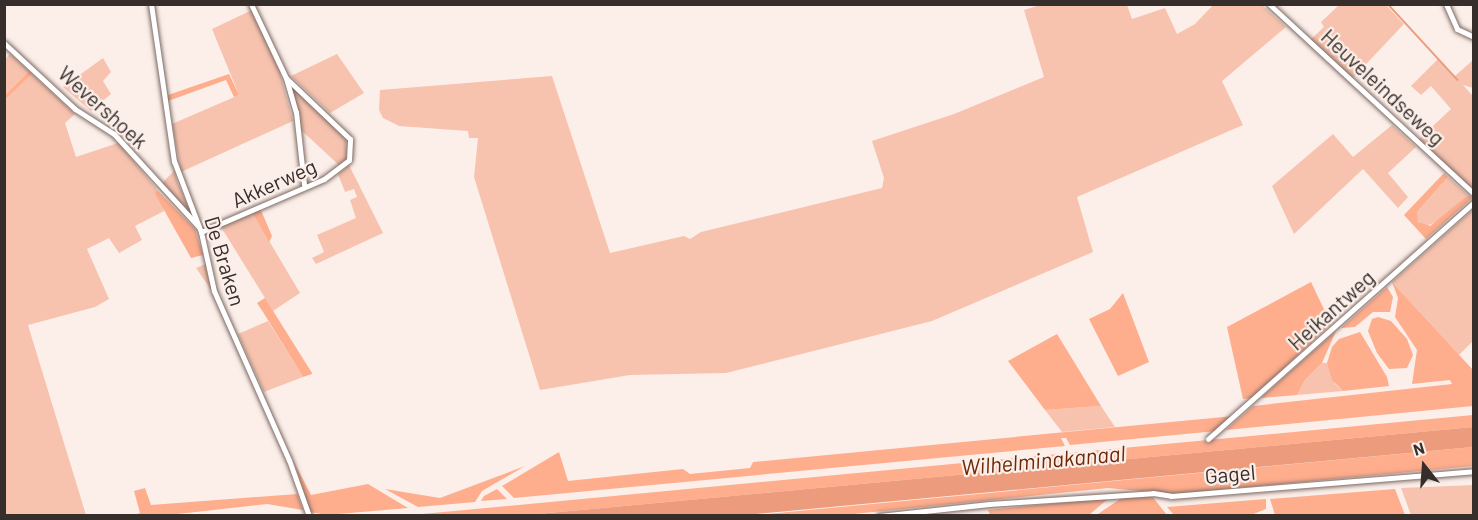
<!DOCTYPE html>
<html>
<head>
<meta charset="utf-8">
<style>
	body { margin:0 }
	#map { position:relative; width:1478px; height:520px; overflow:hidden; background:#fcefea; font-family:Barlow,sans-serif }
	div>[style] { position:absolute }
	.green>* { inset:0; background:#f7c3af }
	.forest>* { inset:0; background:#fead8d }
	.water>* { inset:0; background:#ec9c7d }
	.stream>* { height:1.5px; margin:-0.75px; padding:0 0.75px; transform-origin:0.75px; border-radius:0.75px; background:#ec9c7d }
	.roads { filter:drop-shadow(0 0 2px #7c6962) drop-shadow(0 0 2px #7c6962) }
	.street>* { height:5px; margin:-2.5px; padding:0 2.5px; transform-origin:2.5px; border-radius:2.5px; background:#fff }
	span { translate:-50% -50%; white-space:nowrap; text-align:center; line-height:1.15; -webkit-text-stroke:4.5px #fcefea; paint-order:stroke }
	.street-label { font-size:21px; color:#362e2a }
	.water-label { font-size:22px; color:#6e2805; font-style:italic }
	.frame { position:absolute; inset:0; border:6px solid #362e2a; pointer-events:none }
	.north { position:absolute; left:1394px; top:436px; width:60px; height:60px; -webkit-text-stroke:4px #fcefea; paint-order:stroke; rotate:343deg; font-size:16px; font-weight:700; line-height:24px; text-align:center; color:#362e2a }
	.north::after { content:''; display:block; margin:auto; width:21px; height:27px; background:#362e2a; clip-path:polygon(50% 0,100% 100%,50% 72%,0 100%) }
</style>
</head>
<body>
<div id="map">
	<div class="green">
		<i style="clip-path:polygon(1040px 5px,1127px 5px,1132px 19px,1165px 8px,1177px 34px,1195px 24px,1213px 5px,1262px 5px,1286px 27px,1222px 81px,1243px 125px,1077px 197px,1093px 252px,932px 321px,726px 373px,630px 375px,540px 390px,474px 177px,478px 138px,469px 138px,468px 131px,399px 126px,383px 118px,379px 110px,380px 90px,552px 76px,610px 253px,684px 236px,690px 239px,701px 232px,882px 188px,884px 178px,872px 141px,954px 114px,1044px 77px,1024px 10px)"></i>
		<i style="clip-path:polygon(1339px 5px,1386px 5px,1404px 24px,1352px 79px,1310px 40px,1324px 27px,1321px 22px)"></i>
		<i style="clip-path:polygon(252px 10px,279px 70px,293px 121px,181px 172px,172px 124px,239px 95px,212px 29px)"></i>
		<i style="clip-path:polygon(10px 54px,29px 71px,5px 95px,5px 59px)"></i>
		<i style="clip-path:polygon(337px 54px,364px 93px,330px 113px,291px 76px)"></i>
		<i style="clip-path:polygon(103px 58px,111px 72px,103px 81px,111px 94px,91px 111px,63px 87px)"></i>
		<i style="clip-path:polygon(1438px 59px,1455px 76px,1473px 60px,1473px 88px,1463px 85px,1473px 96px,1473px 190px,1418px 140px,1451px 109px,1431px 86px,1421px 95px,1411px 86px)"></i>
		<i style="clip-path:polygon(32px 74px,75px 114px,65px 123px,76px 157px,118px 143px,156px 188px,164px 211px,135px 226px,142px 240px,119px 253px,109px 238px,87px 249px,109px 299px,95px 307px,28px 325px,86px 515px,5px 516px,5px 100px)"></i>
		<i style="clip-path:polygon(291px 85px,346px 139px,347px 158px,341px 167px,301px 130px)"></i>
		<i style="clip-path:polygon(1392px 125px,1416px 147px,1388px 173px,1408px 197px,1398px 208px,1363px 169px,1294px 234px,1272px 186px,1333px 134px,1353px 157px)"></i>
		<i style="clip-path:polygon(349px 165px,383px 233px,316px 264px,312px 258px,324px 252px,317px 235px,356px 218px,350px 200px,357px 197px,354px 189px,345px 192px,338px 174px)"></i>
		<i style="clip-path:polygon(174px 171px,177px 181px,193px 219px,161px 184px)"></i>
		<i style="clip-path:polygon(1448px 177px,1468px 195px,1441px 219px,1425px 227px,1417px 221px,1417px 212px)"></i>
		<i style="clip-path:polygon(1473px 210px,1473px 341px,1459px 355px,1392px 282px)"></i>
		<i style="clip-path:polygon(252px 212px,300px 293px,273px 311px,221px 227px)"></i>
		<i style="clip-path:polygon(206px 264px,212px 291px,196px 268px)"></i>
		<i style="clip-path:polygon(268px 321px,303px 377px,264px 392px,238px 334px)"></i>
		<i style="clip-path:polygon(1322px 363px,1327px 363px,1335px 384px,1343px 391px,1297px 395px,1305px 380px)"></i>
		<i style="clip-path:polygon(1101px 406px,1115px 427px,1062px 432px,1045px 410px)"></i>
		<i style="clip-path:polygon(1473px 485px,1473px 516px,1411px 515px,1401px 488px)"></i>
	</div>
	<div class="forest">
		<i style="clip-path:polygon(29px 71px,32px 74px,5px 100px,5px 95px)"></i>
		<i style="clip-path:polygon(229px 74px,239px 95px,234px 97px,226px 80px,168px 101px,168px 95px)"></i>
		<i style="clip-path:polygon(1444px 173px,1448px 177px,1417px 212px,1418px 222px,1430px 226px,1468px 195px,1472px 198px,1426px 239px,1404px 215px)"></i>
		<i style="clip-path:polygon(157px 190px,195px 229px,203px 255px,191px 258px,155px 194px)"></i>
		<i style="clip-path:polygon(260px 208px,272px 236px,269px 242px,252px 212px)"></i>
		<i style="clip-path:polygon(1311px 282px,1331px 324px,1252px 398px,1243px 399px,1227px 327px)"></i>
		<i style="clip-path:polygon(1392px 282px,1473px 370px,1473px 406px,1226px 430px,1253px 406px,1452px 384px,1450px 380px,1412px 384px,1417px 350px,1395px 317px,1398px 298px)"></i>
		<i style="clip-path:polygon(1387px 287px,1393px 297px,1390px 312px,1373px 312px,1355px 327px,1341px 328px)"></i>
		<i style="clip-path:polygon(1123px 293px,1149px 362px,1118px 376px,1089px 319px,1110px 309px)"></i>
		<i style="clip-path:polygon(265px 298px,312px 373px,312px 374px,303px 377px,263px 312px,257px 303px)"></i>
		<i style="clip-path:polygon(1378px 317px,1391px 321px,1407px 339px,1413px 355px,1407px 368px,1389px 369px,1377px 353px,1368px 331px,1372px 319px)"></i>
		<i style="clip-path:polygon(1336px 331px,1322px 363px,1305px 380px,1297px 395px,1261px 398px)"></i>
		<i style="clip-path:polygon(1360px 332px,1387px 377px,1389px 386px,1343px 391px,1332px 380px,1327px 363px,1332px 347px,1339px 339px)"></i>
		<i style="clip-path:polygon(1057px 334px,1101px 406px,1045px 410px,1008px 361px)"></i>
		<i style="clip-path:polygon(1473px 415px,1473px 427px,527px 515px,401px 516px)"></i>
		<i style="clip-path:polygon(1234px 416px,1217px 431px,1143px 438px,1070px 445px,1066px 438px,1061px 438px,1065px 446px,514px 498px,502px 486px,559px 452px,568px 481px,683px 469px,690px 474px,750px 468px,753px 462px)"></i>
		<i style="clip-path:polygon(1473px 447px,1473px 466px,1173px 494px,1108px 488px,844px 515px,745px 516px)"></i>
		<i style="clip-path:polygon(294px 462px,311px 495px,368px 484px,408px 508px,327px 515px,310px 512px)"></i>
		<i style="clip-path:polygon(525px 466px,482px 491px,475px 502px,418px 507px,385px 489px,440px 498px)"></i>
		<i style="clip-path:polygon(145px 488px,151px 505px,297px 494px,303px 510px,267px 504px,169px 515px,134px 515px,140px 513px,134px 491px)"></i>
		<i style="clip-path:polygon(497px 489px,507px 499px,481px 501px,484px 496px)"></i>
		<i style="clip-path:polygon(1395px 489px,1405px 515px,1275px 515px,1270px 499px)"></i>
		<i style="clip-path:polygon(1151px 495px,1167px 515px,1095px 516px,1123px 497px)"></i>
		<i style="clip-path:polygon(1109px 498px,1089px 515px,990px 515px,988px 510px)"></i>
		<i style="clip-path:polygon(1266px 499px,1266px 509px,1251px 515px,1174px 515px,1167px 507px)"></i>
	</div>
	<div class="water">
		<i style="clip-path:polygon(1473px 427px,1473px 447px,745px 515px,527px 515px)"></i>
	</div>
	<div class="stream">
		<i style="left:1388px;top:4px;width:103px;rotate:47.4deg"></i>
	</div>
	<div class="roads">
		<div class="street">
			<i style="left:151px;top:4px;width:159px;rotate:81.7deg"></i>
			<i style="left:174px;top:161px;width:76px;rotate:69.2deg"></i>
			<i style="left:201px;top:232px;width:60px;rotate:77.6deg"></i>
			<i style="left:214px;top:291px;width:185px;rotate:66.1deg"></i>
			<i style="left:289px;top:460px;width:59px;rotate:70.3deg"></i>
			<i style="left:251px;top:4px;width:82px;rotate:64.7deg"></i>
			<i style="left:286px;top:78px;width:35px;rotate:74deg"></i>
			<i style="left:296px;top:112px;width:73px;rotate:83.7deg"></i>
			<i style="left:1269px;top:4px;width:280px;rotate:42.8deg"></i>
			<i style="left:1446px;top:4px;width:27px;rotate:66deg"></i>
			<i style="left:1457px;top:29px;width:19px;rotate:25deg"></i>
			<i style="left:4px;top:43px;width:97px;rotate:42.9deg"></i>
			<i style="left:75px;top:109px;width:46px;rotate:32.7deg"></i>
			<i style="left:114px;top:134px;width:125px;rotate:47.6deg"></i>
			<i style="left:201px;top:232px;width:134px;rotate:-23.3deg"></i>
			<i style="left:324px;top:179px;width:31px;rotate:-37deg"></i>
			<i style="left:349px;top:160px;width:21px;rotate:-87deg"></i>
			<i style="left:350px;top:139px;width:88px;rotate:-136.4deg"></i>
			<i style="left:1208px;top:439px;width:356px;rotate:-41.7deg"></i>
			<i style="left:879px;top:516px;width:111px;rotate:-6.2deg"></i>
			<i style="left:989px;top:504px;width:164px;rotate:-3.8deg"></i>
			<i style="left:1153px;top:493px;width:18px;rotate:9deg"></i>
			<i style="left:1171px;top:496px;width:304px;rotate:-4.7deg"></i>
		</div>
	</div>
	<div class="street-label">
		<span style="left:1383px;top:87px;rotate:43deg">Heuveleindseweg</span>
		<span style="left:103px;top:107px;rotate:42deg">Wevershoek</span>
		<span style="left:274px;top:183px;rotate:-24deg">Akkerweg</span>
		<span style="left:225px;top:261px;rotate:73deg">De Braken</span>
		<span style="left:1331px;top:310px;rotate:-42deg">Heikantweg</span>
		<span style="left:1230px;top:474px;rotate:-5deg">Gagel</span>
	</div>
	<div class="water-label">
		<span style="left:1043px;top:460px;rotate:-5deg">Wilhelminakanaal</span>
	</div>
	<div class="frame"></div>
	<div class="north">N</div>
</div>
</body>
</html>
